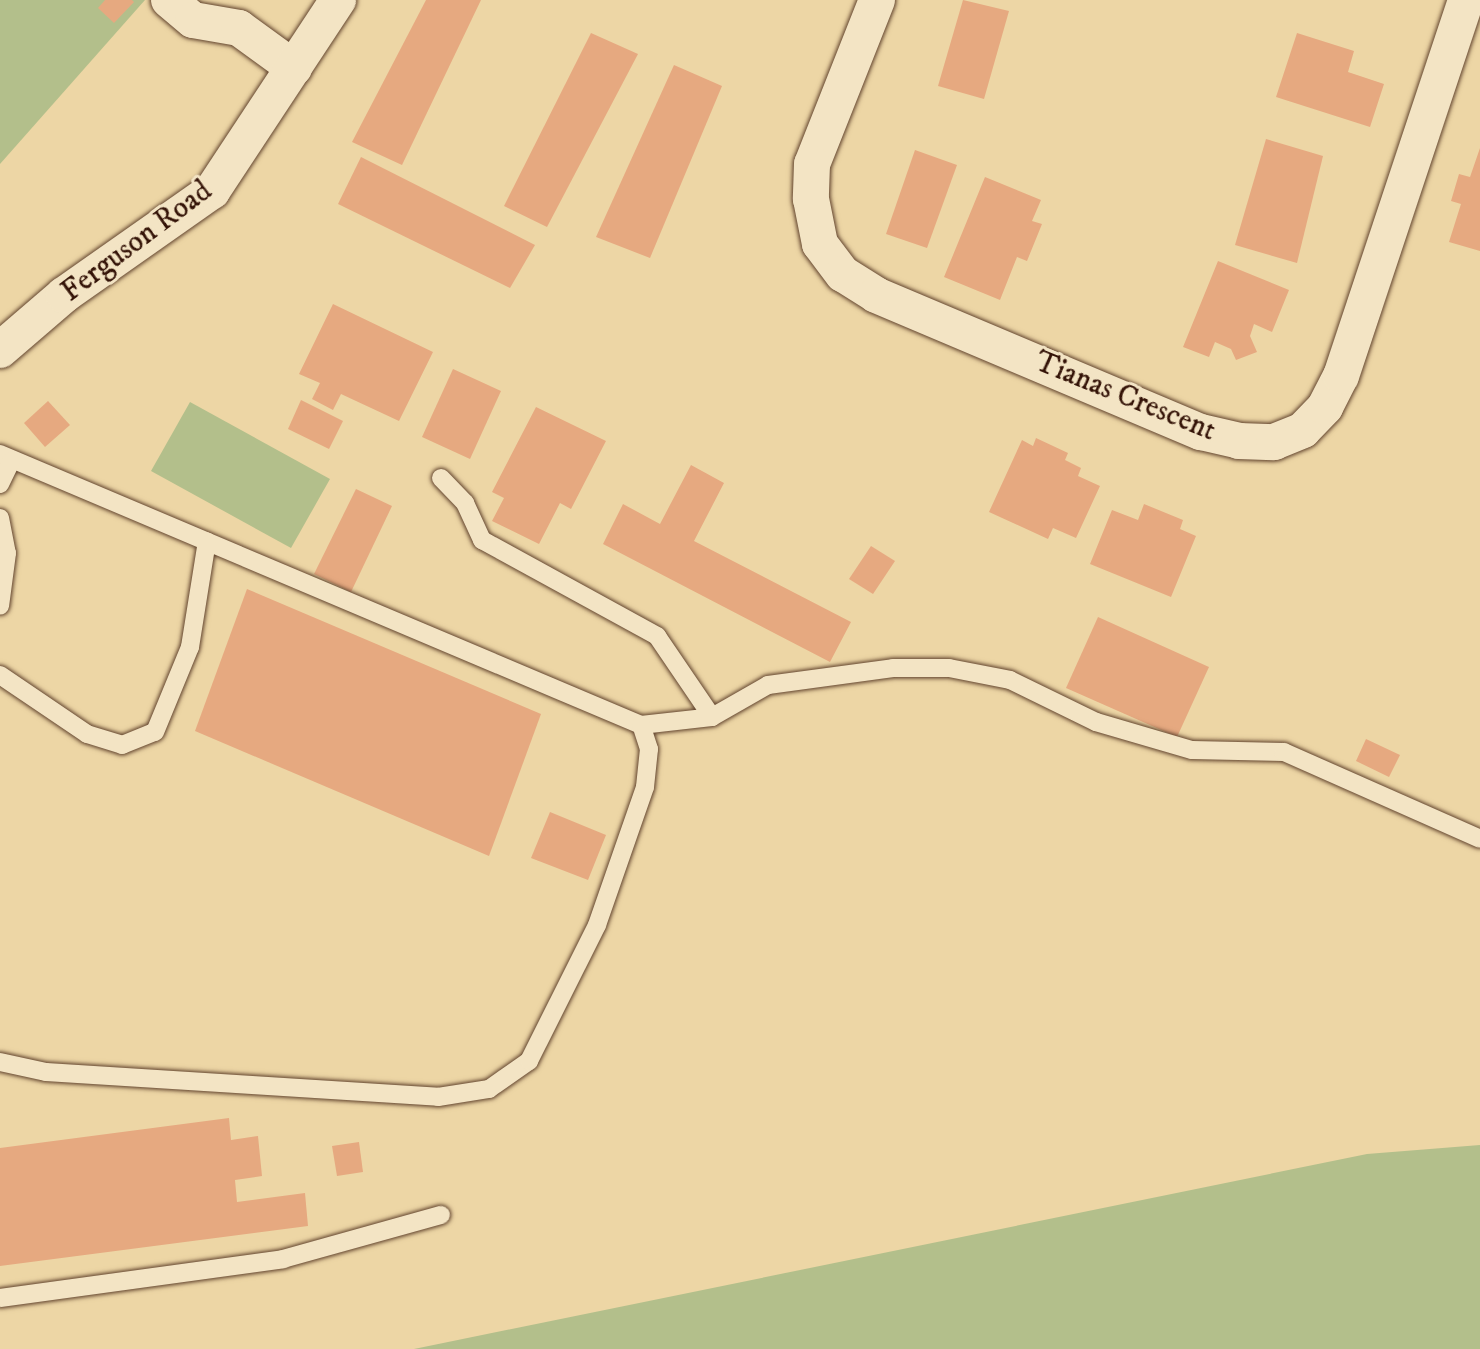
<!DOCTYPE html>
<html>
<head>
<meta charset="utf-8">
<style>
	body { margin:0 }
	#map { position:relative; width:1480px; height:1349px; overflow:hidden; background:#edd6a5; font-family:"IM FELL DW Pica",serif }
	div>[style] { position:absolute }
	.green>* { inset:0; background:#b3bf8b }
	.building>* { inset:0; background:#e6a980 }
	.roads { filter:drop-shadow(0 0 2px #62442e) drop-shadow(0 0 2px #62442e) }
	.service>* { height:18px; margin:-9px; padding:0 9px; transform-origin:9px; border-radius:9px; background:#f3e4c4 }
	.minor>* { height:36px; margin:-18px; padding:0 18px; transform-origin:18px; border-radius:18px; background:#f3e4c4 }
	span { translate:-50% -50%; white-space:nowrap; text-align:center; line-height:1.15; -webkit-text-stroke:6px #f3e4c4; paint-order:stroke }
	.street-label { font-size:30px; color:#341307 }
</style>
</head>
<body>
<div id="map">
	<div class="green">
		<i style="clip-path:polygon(0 0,145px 0,0 164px)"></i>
		<i style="clip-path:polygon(190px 402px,330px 479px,291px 548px,151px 471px)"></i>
		<i style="clip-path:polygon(1480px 1145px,1480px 1349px,414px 1349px,1367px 1154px)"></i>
	</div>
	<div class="building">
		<i style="clip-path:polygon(105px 0,132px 0,134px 2px,114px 23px,98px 8px)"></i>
		<i style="clip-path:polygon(426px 0,481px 0,402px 165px,352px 142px)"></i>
		<i style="clip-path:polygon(963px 0,1009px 11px,984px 99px,938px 86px)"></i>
		<i style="clip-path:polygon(591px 33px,638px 54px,547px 227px,504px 206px)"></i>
		<i style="clip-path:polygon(1297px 33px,1354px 51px,1348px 72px,1384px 84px,1370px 127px,1276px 97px)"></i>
		<i style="clip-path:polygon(674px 65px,722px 86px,650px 258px,596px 237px)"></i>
		<i style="clip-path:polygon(1266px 139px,1323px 156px,1297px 263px,1235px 245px)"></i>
		<i style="clip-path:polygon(1480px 148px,1480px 251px,1449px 242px,1461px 204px,1451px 201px,1459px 174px,1470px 177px)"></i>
		<i style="clip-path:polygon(915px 150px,957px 165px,927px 248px,886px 234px)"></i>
		<i style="clip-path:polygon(361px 157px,535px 245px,510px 288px,338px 204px)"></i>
		<i style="clip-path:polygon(985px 177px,1041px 200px,1032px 221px,1042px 224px,1027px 261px,1017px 257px,1000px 300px,944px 277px)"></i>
		<i style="clip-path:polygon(1218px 261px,1289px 290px,1272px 332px,1254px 324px,1250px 336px,1257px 352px,1236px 360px,1231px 349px,1215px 342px,1209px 357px,1183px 347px)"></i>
		<i style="clip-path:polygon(333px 304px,433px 352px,399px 421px,341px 394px,333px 410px,312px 399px,320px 383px,299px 374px)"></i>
		<i style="clip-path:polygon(453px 369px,501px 391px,470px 459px,422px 437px)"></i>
		<i style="clip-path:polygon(301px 400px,343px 421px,329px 449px,288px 429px)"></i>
		<i style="clip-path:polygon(48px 401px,70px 425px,45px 447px,24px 423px)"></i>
		<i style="clip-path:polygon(536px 407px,606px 441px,571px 509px,560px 503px,539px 544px,492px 521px,504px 498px,492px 492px)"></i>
		<i style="clip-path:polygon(1036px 438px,1068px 453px,1065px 460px,1081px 468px,1078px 476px,1100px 486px,1076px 538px,1053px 528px,1048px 539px,989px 512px,1022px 440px,1033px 446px)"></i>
		<i style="clip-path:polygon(691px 465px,724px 483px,694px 541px,851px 622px,830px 662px,603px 544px,623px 504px,660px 524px)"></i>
		<i style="clip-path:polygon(356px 489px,392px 506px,351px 592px,314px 574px)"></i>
		<i style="clip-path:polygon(1144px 504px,1183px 520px,1180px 529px,1196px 536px,1171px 597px,1090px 564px,1112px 510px,1138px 520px)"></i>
		<i style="clip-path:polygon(871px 546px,895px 561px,873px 594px,849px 579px)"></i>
		<i style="clip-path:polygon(247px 589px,541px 714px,489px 856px,195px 731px)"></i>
		<i style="clip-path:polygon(1098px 617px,1209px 667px,1177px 737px,1066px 688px)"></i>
		<i style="clip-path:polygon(1366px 739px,1400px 755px,1389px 777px,1356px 761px)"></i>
		<i style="clip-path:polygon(550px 812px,606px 835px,588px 880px,531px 858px)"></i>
		<i style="clip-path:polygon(229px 1118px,231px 1140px,258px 1136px,262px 1176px,235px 1180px,237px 1202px,305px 1193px,308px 1226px,0 1266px,0 1148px)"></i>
		<i style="clip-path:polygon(359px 1142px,363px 1172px,337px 1176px,332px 1146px)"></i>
	</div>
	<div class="roads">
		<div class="service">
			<i style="left:0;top:454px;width:696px;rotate:22.92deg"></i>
			<i style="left:641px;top:725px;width:71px;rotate:-6.4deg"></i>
			<i style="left:712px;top:717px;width:64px;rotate:-29.7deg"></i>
			<i style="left:768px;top:685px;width:126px;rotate:-7.7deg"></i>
			<i style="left:893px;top:668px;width:56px"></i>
			<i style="left:949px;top:668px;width:62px;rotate:11.1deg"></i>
			<i style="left:1010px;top:680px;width:96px;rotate:26deg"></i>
			<i style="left:1096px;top:722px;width:100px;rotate:16.3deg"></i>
			<i style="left:1192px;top:750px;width:92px;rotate:1.2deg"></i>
			<i style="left:1284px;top:752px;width:214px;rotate:23.9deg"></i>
			<i style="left:441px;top:478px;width:35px;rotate:46deg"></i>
			<i style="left:465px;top:503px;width:41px;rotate:65.3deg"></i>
			<i style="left:482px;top:540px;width:200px;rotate:28.7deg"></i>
			<i style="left:657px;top:636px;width:98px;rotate:55.8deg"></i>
			<i style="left:0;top:484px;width:25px;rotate:-64deg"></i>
			<i style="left:0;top:518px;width:36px;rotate:79deg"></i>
			<i style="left:7px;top:553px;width:53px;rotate:97.5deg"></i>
			<i style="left:0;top:675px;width:105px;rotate:34.1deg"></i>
			<i style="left:87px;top:734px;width:37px;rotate:17deg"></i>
			<i style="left:122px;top:745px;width:35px;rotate:-22deg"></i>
			<i style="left:155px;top:732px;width:92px;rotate:-67.6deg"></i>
			<i style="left:190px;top:647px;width:107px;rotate:-80.9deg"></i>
			<i style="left:0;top:1062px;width:47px;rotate:12.3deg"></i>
			<i style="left:46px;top:1072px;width:393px;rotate:3.6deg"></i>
			<i style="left:438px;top:1097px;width:52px;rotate:-8.9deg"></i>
			<i style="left:489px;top:1089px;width:49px;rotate:-35deg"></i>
			<i style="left:529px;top:1061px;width:152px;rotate:-63.4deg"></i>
			<i style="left:597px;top:925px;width:146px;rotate:-70.8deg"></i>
			<i style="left:645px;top:787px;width:38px;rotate:-84deg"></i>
			<i style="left:649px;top:749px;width:25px;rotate:-108deg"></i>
			<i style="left:0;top:1298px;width:286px;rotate:-7.8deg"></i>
			<i style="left:283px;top:1259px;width:164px;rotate:-15.6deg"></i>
		</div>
		<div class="minor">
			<i style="left:169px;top:0;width:31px;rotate:40deg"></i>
			<i style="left:193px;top:20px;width:47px;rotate:9.9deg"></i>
			<i style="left:239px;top:28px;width:68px;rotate:36deg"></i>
			<i style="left:877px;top:0;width:176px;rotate:111.6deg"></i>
			<i style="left:812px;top:164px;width:35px;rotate:92deg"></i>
			<i style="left:811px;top:199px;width:46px;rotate:78.7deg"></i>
			<i style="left:820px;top:244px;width:38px;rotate:53deg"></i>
			<i style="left:843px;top:274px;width:39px;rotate:32deg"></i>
			<i style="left:876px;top:295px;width:353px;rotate:22.9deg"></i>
			<i style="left:1201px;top:432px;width:39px;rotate:13deg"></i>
			<i style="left:1239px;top:441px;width:35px;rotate:2deg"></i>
			<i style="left:1274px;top:442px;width:31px;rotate:-22deg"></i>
			<i style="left:1303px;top:430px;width:32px;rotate:-46deg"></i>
			<i style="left:1325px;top:407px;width:35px;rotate:-63deg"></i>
			<i style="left:1341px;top:376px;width:396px;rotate:-71.6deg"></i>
			<i style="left:0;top:350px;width:84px;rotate:-40.7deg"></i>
			<i style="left:64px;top:295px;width:181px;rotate:-35.1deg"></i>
			<i style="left:212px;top:191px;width:229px;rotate:-56.6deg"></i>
		</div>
	</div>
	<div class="street-label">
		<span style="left:137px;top:242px;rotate:-37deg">Ferguson Road</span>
		<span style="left:1125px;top:397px;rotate:22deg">Tianas Crescent</span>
	</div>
</div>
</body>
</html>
